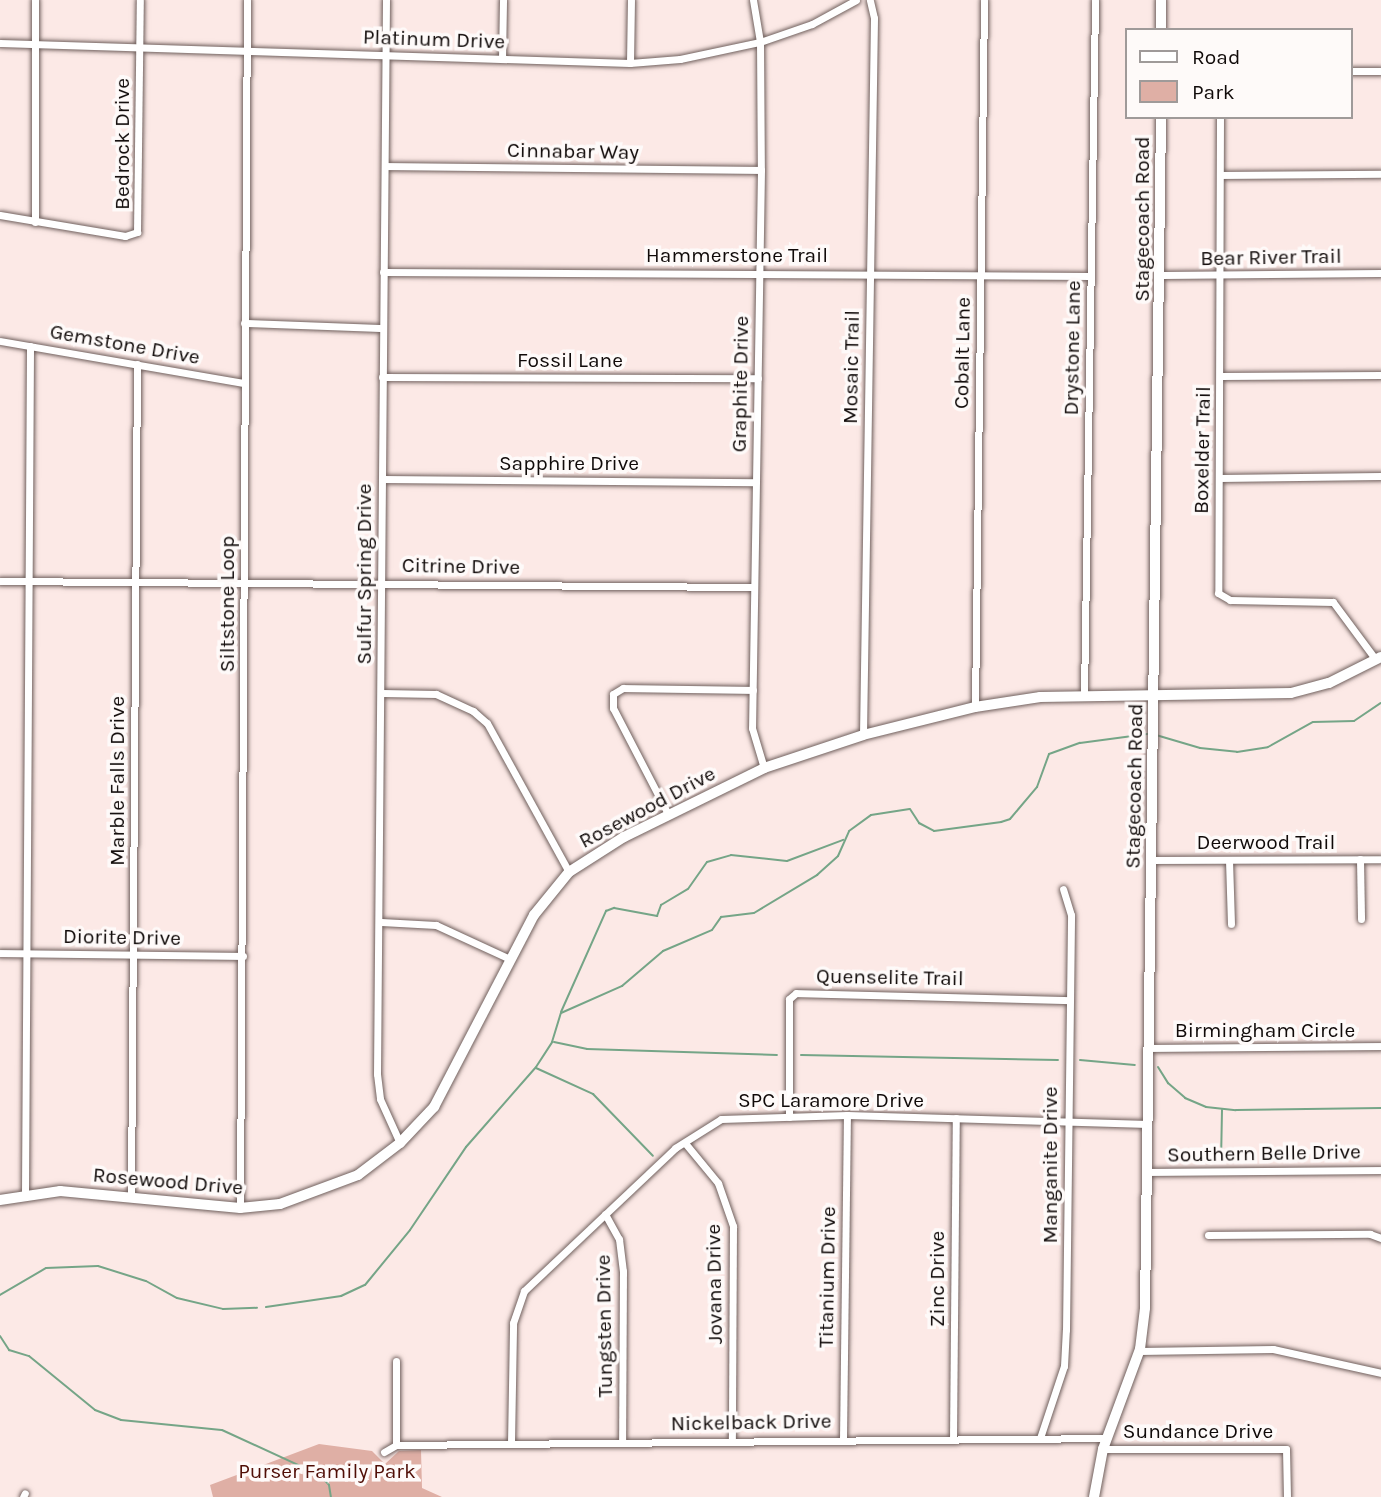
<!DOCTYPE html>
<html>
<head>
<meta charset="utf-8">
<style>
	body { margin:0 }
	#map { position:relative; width:1381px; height:1497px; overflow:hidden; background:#fce9e6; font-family:Karla,sans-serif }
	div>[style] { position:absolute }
	.green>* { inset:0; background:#dfafa5 }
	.stream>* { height:2px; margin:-1px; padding:0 1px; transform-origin:1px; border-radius:1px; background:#75a587 }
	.roads { filter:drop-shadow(0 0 2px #70605d) drop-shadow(0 0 2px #70605d) }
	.street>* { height:7px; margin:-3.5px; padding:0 3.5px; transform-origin:3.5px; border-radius:3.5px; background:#fff }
	.secondary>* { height:10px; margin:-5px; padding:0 5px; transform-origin:5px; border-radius:5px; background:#fff }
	span { translate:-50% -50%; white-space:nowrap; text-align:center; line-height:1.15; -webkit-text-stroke:7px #fefaf9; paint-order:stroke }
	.street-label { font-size:21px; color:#100a09 }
	.park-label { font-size:21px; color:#500e06 }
	.legend { position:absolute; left:1125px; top:28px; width:228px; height:91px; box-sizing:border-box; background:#fefaf9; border:2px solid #9f9a99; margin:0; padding:9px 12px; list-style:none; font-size:21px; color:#100a09 }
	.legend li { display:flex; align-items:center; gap:14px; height:35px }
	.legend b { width:35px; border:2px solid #9f9a99 }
</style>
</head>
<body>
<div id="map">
	<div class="green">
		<i style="clip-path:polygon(319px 1444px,372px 1451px,385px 1464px,399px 1451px,421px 1450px,422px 1488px,442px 1497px,213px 1497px,210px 1485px)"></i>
	</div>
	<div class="stream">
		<i style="left:1156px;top:735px;width:46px;rotate:16.5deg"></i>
		<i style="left:1200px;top:748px;width:37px;rotate:6deg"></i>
		<i style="left:1237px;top:752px;width:31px;rotate:-9deg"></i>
		<i style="left:1268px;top:747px;width:51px;rotate:-29.1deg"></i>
		<i style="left:1313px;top:722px;width:41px;rotate:-1.4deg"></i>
		<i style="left:1354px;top:721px;width:32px;rotate:-34deg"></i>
		<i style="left:561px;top:1012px;width:111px;rotate:-66deg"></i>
		<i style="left:606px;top:911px;width:9px;rotate:-21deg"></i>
		<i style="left:614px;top:908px;width:44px;rotate:10.5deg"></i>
		<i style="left:657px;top:916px;width:12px;rotate:-70deg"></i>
		<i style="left:661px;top:905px;width:31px;rotate:-31deg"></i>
		<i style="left:688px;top:889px;width:33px;rotate:-55deg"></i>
		<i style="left:707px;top:862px;width:25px;rotate:-16deg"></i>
		<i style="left:731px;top:855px;width:56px;rotate:6.1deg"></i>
		<i style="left:787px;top:861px;width:60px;rotate:-20.6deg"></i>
		<i style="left:554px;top:1042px;width:34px;rotate:12deg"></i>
		<i style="left:587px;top:1049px;width:190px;rotate:1.8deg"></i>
		<i style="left:801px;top:1055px;width:257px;rotate:1.1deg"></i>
		<i style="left:1080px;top:1060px;width:55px;rotate:5.2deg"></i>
		<i style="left:1158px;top:1067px;width:19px;rotate:58deg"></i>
		<i style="left:1168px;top:1083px;width:23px;rotate:41deg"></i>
		<i style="left:1185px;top:1098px;width:23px;rotate:23deg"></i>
		<i style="left:1206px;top:1107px;width:30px;rotate:6deg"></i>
		<i style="left:1236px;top:1110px;width:145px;rotate:-0.8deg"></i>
		<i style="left:536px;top:1068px;width:63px;rotate:24.5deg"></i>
		<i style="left:593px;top:1094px;width:86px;rotate:45.9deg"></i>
		<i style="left:1221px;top:1162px;width:52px;rotate:-88.9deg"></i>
		<i style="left:0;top:1295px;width:53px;rotate:-30.4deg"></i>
		<i style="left:46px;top:1268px;width:52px;rotate:-2.2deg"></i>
		<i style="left:98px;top:1266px;width:50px;rotate:17.4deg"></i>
		<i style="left:146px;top:1281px;width:35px;rotate:29deg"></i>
		<i style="left:177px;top:1298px;width:47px;rotate:13.4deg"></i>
		<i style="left:223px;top:1309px;width:34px;rotate:-2deg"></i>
		<i style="left:266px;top:1307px;width:76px;rotate:-8.3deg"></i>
		<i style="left:341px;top:1296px;width:26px;rotate:-25deg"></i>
		<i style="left:365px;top:1285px;width:71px;rotate:-50.7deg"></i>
		<i style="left:410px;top:1230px;width:100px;rotate:-56deg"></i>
		<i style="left:466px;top:1147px;width:106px;rotate:-48.8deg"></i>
		<i style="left:536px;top:1067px;width:30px;rotate:-57deg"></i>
		<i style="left:552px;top:1042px;width:30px;rotate:-73deg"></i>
		<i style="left:561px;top:1013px;width:67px;rotate:-23.9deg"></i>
		<i style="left:622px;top:986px;width:54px;rotate:-40.5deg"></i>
		<i style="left:663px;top:951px;width:53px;rotate:-23.2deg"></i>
		<i style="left:712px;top:930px;width:16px;rotate:-55deg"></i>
		<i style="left:721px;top:917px;width:33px;rotate:-7deg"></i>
		<i style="left:754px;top:913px;width:74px;rotate:-31.1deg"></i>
		<i style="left:817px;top:875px;width:28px;rotate:-42deg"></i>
		<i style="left:838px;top:856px;width:27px;rotate:-66deg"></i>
		<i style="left:849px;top:831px;width:27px;rotate:-36deg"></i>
		<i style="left:871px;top:815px;width:39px;rotate:-9deg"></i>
		<i style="left:910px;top:809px;width:17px;rotate:57deg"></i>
		<i style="left:919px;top:823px;width:17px;rotate:28deg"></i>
		<i style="left:934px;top:831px;width:68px;rotate:-7.7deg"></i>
		<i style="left:1001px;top:822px;width:9px;rotate:-18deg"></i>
		<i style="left:1010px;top:819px;width:42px;rotate:-49.8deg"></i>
		<i style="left:1037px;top:787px;width:35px;rotate:-70deg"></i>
		<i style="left:1049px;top:754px;width:33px;rotate:-20deg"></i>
		<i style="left:1080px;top:743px;width:68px;rotate:-7.7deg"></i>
		<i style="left:0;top:1336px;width:17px;rotate:57deg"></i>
		<i style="left:9px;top:1350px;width:21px;rotate:17deg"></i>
		<i style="left:29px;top:1356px;width:85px;rotate:39.3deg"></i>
		<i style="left:95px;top:1410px;width:28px;rotate:21deg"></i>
		<i style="left:121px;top:1420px;width:101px;rotate:5.7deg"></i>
		<i style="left:222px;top:1430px;width:108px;rotate:24.7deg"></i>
		<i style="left:320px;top:1475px;width:13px;rotate:48deg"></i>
		<i style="left:329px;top:1485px;width:12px;rotate:81deg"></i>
	</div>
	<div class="roads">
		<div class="street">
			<i style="left:35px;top:0;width:222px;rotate:90deg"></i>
			<i style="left:386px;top:0;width:1074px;rotate:90.48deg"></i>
			<i style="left:377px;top:1074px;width:25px;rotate:83deg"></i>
			<i style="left:380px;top:1099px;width:48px;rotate:65.6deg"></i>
			<i style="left:753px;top:0;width:43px;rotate:80.5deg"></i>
			<i style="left:760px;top:42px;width:128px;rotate:89.6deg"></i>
			<i style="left:761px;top:170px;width:558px;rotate:90.92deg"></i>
			<i style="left:752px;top:728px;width:42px;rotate:73.3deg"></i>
			<i style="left:0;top:43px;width:630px;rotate:1.82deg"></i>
			<i style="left:630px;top:63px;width:50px;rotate:-4.6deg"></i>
			<i style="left:680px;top:59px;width:82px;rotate:-12deg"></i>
			<i style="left:760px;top:42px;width:55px;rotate:-19.1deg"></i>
			<i style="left:812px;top:24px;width:50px;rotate:-28.6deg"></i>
			<i style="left:502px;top:59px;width:59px;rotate:-89deg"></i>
			<i style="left:630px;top:63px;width:63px;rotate:-89.1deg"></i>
			<i style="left:1351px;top:71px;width:30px"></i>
			<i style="left:1220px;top:117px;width:476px;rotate:90.2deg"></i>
			<i style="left:1218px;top:593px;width:14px;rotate:30deg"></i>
			<i style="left:1230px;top:600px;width:103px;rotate:1.1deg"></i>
			<i style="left:1333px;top:602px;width:72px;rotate:53.4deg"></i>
			<i style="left:385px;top:166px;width:376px;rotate:0.6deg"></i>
			<i style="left:1221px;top:175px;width:160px;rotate:-0.4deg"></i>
			<i style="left:0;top:215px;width:127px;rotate:9.5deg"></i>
			<i style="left:125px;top:236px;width:13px;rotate:-18deg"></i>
			<i style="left:137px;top:232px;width:232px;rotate:-89.3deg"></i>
			<i style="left:383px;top:272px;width:708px;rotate:0.32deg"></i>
			<i style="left:1162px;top:275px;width:219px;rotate:-0.5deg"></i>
			<i style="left:244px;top:323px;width:139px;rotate:2.1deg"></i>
			<i style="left:0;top:341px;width:248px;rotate:9.8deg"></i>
			<i style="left:1220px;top:376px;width:161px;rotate:-0.4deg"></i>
			<i style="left:382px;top:377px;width:376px;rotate:0.2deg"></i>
			<i style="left:1219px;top:478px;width:162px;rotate:-0.7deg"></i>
			<i style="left:382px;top:479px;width:374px;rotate:0.5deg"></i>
			<i style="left:0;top:581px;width:753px;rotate:0.46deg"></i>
			<i style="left:382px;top:693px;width:54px;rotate:1.1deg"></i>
			<i style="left:436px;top:694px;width:41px;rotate:24.7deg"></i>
			<i style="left:473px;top:711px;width:18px;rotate:41deg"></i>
			<i style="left:487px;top:723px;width:170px;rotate:61.2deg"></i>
			<i style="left:1084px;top:696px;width:696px;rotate:-89.09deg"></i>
			<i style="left:975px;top:707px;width:707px;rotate:-89.27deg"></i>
			<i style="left:863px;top:735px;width:717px;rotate:-89.12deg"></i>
			<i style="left:874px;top:18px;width:18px;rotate:-103deg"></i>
			<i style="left:668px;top:814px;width:119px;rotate:-117.4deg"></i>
			<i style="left:613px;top:708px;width:14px;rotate:-90deg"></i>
			<i style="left:613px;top:694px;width:12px;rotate:-31deg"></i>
			<i style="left:623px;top:688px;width:130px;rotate:0.9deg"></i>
			<i style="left:1360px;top:859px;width:60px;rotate:89deg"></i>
			<i style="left:1151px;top:860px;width:230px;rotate:-0.2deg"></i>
			<i style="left:1229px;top:860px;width:64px;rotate:88.2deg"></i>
			<i style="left:381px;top:922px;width:55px;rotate:3.1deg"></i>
			<i style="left:436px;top:925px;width:81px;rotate:24.7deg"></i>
			<i style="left:0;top:953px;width:243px;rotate:0.7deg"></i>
			<i style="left:1149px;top:1048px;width:232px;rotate:-0.5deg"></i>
			<i style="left:789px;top:1117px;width:118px;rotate:-90deg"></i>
			<i style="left:789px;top:999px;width:9px;rotate:-41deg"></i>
			<i style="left:796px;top:993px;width:273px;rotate:1.5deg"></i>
			<i style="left:685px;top:1143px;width:52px;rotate:50.5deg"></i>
			<i style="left:718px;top:1183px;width:46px;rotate:70.8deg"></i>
			<i style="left:733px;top:1226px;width:214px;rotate:90.3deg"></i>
			<i style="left:1148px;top:1172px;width:233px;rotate:-0.5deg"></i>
			<i style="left:25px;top:1193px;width:847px;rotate:-89.66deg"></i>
			<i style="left:131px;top:1198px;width:834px;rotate:-89.59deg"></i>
			<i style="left:240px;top:1208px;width:1208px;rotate:-89.67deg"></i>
			<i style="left:605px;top:1214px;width:29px;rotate:61deg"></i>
			<i style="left:619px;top:1239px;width:32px;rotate:83deg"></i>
			<i style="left:623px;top:1271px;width:170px;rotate:90.3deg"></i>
			<i style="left:1208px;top:1235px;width:162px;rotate:-0.4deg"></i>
			<i style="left:1370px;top:1234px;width:12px;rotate:20deg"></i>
			<i style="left:1139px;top:1351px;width:134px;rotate:-0.9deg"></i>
			<i style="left:1273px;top:1349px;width:111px;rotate:12.5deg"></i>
			<i style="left:396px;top:1361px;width:84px;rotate:90deg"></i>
			<i style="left:1040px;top:1438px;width:76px;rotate:-71.6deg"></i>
			<i style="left:1064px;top:1366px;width:36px;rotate:-87deg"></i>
			<i style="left:1066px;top:1330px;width:415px;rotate:-89.3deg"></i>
			<i style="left:1071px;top:915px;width:27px;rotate:-107deg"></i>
			<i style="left:843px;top:1439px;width:324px;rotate:-89.3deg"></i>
			<i style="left:953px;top:1439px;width:321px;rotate:-89.5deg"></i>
			<i style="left:511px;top:1443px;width:120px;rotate:-89deg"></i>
			<i style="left:513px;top:1323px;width:34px;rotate:-71deg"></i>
			<i style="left:524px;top:1291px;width:208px;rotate:-43.4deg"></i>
			<i style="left:675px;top:1148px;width:54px;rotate:-32.2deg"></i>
			<i style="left:721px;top:1119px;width:126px;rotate:-1.8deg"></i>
			<i style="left:847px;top:1115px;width:301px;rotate:1.7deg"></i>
			<i style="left:1103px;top:1449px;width:183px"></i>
			<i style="left:1286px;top:1449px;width:48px;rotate:88.8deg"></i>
			<i style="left:384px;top:1452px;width:14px;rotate:-30deg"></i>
			<i style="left:396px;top:1445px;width:711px;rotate:-0.56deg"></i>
			<i style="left:23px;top:1497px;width:4px;rotate:-63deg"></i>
		</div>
		<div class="secondary">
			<i style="left:1161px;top:0;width:30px;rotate:90deg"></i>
			<i style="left:0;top:1200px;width:61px;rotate:-8.5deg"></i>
			<i style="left:60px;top:1191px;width:181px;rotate:5.4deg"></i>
			<i style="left:240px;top:1208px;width:40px;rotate:-5.7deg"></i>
			<i style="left:280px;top:1204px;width:83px;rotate:-20.4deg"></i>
			<i style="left:358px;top:1175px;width:53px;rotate:-37.3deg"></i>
			<i style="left:400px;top:1143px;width:50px;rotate:-46.6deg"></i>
			<i style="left:434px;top:1107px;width:216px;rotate:-62.5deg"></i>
			<i style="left:534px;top:915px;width:55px;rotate:-50.9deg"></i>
			<i style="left:569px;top:872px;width:65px;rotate:-32.5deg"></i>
			<i style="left:624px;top:837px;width:156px;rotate:-26.2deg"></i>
			<i style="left:764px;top:768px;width:104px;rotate:-18.4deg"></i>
			<i style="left:863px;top:735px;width:115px;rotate:-14deg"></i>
			<i style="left:975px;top:707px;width:66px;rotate:-8.7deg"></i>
			<i style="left:1040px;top:697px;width:251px;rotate:-0.9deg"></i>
			<i style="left:1291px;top:693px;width:39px;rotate:-15deg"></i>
			<i style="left:1329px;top:683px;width:58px;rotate:-26.6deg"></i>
			<i style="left:1094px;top:1497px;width:49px;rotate:-79.4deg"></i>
			<i style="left:1103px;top:1449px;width:107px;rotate:-69.7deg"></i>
			<i style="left:1140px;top:1349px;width:41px;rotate:-83deg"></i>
			<i style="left:1145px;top:1308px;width:1191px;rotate:-89.23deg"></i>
		</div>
	</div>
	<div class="street-label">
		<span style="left:434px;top:39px;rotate:2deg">Platinum Drive</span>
		<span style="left:122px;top:144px;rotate:-90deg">Bedrock Drive</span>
		<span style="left:573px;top:151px;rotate:1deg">Cinnabar Way</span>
		<span style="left:1142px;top:219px;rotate:-90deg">Stagecoach Road</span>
		<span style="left:737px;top:255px">Hammerstone Trail</span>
		<span style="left:1271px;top:257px;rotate:-1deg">Bear River Trail</span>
		<span style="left:125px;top:344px;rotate:10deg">Gemstone Drive</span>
		<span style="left:1072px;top:348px;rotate:-89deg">Drystone Lane</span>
		<span style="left:962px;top:353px;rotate:-89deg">Cobalt Lane</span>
		<span style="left:570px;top:360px">Fossil Lane</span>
		<span style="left:851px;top:367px;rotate:-89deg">Mosaic Trail</span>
		<span style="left:740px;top:384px;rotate:-89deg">Graphite Drive</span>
		<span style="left:1202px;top:450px;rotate:-89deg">Boxelder Trail</span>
		<span style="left:569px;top:463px">Sapphire Drive</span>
		<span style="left:461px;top:566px;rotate:1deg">Citrine Drive</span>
		<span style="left:364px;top:574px;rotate:-90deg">Sulfur Spring Drive</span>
		<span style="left:227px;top:604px;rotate:-90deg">Siltstone Loop</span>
		<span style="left:117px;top:781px;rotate:-90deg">Marble Falls Drive</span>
		<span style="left:1134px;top:786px;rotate:-89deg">Stagecoach Road</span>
		<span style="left:647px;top:807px;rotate:-28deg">Rosewood Drive</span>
		<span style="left:1266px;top:842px">Deerwood Trail</span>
		<span style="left:122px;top:937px;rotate:1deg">Diorite Drive</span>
		<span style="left:890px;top:977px;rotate:1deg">Quenselite Trail</span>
		<span style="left:1265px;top:1030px">Birmingham Circle</span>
		<span style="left:831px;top:1100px">SPC Laramore Drive</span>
		<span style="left:1264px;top:1153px;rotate:-1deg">Southern Belle Drive</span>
		<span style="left:1050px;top:1165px;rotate:-90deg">Manganite Drive</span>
		<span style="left:168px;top:1181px;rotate:5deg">Rosewood Drive</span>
		<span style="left:827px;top:1277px;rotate:-89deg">Titanium Drive</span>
		<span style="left:937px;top:1279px;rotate:-90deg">Zinc Drive</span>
		<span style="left:714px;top:1284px;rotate:-91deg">Jovana Drive</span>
		<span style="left:604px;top:1326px;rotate:-91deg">Tungsten Drive</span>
		<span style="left:751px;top:1422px;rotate:-1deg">Nickelback Drive</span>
		<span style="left:1198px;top:1431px">Sundance Drive</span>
	</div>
	<div class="park-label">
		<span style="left:327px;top:1471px">Purser Family Park</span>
	</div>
	<ul class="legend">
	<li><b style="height:9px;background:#fff"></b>Road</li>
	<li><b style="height:19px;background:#dfafa5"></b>Park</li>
	</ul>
</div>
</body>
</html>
